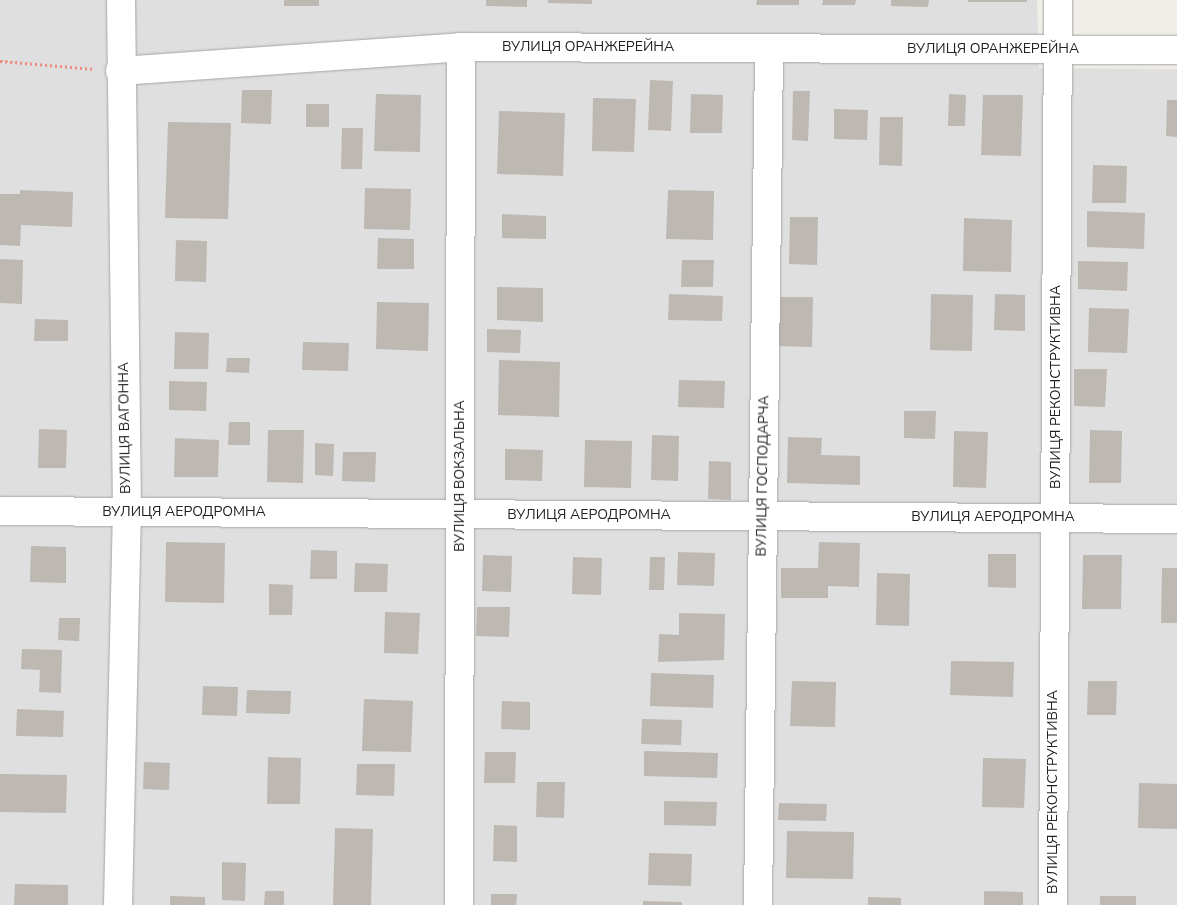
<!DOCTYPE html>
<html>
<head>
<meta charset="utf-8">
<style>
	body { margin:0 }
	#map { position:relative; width:1177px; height:905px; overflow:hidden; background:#f1eee9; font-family:"Nunito Sans",sans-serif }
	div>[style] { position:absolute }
	.residential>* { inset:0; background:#dfdfdf }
	.building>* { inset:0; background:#beb8b2 }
	.path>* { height:3px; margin-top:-1.5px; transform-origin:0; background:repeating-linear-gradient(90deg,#ed8b7e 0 2.5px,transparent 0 5px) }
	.roads { filter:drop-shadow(0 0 1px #a5a5a5) drop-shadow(0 0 1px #a5a5a5) }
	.minor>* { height:28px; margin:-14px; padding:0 14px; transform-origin:14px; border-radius:14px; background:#fff }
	span { translate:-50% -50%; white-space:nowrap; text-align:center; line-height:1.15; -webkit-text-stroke:4.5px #fff; paint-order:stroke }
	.street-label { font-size:14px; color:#212121 }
</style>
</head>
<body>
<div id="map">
	<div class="residential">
		<i style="clip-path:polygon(0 0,1037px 0,1039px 68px,1177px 69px,1177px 905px,0 905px)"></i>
	</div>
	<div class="building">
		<i style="clip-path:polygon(284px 0,319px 0,319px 6px,284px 6px)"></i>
		<i style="clip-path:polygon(486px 0,527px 0,527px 7px,486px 6px)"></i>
		<i style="clip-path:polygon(548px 0,592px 0,592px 4px,548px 3px)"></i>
		<i style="clip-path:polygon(757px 0,799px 0,799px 5px,756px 5px)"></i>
		<i style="clip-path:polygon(823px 0,856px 0,855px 5px,822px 5px)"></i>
		<i style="clip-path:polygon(891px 0,929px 0,928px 7px,891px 6px)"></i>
		<i style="clip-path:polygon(968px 0,1027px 0,1027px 2px,968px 2px)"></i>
		<i style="clip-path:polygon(650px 80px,673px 81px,671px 131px,648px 130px)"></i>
		<i style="clip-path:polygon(242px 90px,272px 90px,271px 124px,241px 123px)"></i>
		<i style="clip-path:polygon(793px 91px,810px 91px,808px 141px,792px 140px)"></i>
		<i style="clip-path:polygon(376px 94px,421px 95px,420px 152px,374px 151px)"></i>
		<i style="clip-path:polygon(691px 94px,723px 95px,722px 133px,690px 133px)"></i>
		<i style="clip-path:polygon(949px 94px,966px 95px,965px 126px,948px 126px)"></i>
		<i style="clip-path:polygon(983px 95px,1023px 95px,1021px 156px,981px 155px)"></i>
		<i style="clip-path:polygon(593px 98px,636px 99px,634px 152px,592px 151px)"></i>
		<i style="clip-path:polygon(1167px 100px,1177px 100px,1177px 137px,1166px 136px)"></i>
		<i style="clip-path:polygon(306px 104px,329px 104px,329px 127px,306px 127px)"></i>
		<i style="clip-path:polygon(834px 109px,868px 110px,867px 140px,834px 139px)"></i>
		<i style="clip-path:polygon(499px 111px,565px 113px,563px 176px,497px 174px)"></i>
		<i style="clip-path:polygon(880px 117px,903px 117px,902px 166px,879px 165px)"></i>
		<i style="clip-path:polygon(168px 122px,231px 123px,228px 219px,165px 218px)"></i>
		<i style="clip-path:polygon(342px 128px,363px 128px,362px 169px,341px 169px)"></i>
		<i style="clip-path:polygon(1093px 165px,1127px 166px,1126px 203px,1092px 203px)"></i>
		<i style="clip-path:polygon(365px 188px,411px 189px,410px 230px,364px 229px)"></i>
		<i style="clip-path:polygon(20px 190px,73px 192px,72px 227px,21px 225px,20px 246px,0 245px,0 194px,20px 194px)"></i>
		<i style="clip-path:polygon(668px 190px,714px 191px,713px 240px,666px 239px)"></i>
		<i style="clip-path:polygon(1087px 211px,1145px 213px,1144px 249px,1087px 247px)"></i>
		<i style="clip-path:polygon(502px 214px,546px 216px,546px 239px,502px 238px)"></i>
		<i style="clip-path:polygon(790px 217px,818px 217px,817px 265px,789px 264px)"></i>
		<i style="clip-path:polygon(964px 218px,1012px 220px,1011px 272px,963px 271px)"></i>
		<i style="clip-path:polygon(378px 238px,414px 239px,414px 269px,377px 269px)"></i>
		<i style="clip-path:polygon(176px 240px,207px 241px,206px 282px,175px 281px)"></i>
		<i style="clip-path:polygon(0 259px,23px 260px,22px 304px,0 303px)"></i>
		<i style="clip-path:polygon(682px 260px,714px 260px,713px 287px,681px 287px)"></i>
		<i style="clip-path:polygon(1078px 261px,1128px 262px,1127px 291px,1078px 289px)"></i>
		<i style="clip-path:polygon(497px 287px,543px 288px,543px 322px,497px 320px)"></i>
		<i style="clip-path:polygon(669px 294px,723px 296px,722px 321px,668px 320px)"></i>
		<i style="clip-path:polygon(931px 294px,973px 295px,972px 351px,930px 350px)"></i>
		<i style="clip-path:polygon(995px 294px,1025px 295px,1025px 331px,994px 330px)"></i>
		<i style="clip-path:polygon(776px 297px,813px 297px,812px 347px,775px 346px)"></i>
		<i style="clip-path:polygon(377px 302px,429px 303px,428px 351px,376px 349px)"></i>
		<i style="clip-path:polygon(1089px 308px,1129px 309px,1127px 353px,1088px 352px)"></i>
		<i style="clip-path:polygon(35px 319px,68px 320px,68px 341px,34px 341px)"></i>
		<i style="clip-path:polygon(487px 329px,521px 330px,520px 353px,487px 352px)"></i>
		<i style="clip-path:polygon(175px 332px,209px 333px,208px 369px,174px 369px)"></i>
		<i style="clip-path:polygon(303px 342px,349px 343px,348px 371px,302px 370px)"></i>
		<i style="clip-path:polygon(227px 358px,250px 358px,249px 373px,226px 372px)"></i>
		<i style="clip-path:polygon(499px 360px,560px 362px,559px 417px,498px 415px)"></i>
		<i style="clip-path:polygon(1074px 369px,1107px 369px,1105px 407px,1074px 406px)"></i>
		<i style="clip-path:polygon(679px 380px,725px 381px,724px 408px,678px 407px)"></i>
		<i style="clip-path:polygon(169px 381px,207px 382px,206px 411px,169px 410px)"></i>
		<i style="clip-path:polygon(904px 411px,936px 411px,935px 439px,904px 438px)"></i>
		<i style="clip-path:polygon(229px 422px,250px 422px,250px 445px,228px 445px)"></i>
		<i style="clip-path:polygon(39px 429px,67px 430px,66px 468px,38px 468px)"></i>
		<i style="clip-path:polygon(268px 430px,304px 430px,303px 483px,267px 482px)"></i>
		<i style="clip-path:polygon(1090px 430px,1122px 431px,1121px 483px,1089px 483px)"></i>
		<i style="clip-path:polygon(954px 431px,988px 432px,986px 488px,953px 487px)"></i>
		<i style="clip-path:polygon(652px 435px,679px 436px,678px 481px,651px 480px)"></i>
		<i style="clip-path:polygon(788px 437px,822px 438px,821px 455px,860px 456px,860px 485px,787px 483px)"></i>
		<i style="clip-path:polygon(175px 438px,219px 440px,218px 477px,174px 477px)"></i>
		<i style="clip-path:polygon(585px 440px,632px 441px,631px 488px,584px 487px)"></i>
		<i style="clip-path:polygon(315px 443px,334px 444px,333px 476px,315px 475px)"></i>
		<i style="clip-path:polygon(505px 449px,543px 450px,542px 481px,505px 480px)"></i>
		<i style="clip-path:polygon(343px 452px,376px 452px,375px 482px,342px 481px)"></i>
		<i style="clip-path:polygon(709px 461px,731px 462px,731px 500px,708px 499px)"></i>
		<i style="clip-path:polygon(166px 542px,225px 543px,224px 603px,165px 602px)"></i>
		<i style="clip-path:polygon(819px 542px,860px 543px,859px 587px,828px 586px,828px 598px,781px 598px,781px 568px,818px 568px)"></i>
		<i style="clip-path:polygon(31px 546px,66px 547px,66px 583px,30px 582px)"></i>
		<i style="clip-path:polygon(311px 550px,337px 551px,337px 579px,310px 579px)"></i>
		<i style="clip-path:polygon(678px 552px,715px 553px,714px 586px,677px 585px)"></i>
		<i style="clip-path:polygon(988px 554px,1016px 554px,1016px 588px,988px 587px)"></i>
		<i style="clip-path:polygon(483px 555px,512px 556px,511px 592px,482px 591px)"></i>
		<i style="clip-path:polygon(1083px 555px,1122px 555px,1121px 609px,1082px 609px)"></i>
		<i style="clip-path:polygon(573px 557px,602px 558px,601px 595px,572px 594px)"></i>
		<i style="clip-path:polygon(650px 557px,665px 557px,664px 590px,649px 590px)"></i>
		<i style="clip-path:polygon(355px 563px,388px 564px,387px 592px,354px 592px)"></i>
		<i style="clip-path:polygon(1162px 568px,1177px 568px,1177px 623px,1161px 623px)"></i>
		<i style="clip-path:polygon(877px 573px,910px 574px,909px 626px,876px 625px)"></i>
		<i style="clip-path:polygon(269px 584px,293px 585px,292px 615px,269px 615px)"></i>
		<i style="clip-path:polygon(477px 607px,510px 607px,509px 637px,476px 636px)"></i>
		<i style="clip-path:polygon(385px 612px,420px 613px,418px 654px,384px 653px)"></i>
		<i style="clip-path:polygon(679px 613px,725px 614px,724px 660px,658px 662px,659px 634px,679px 635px)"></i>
		<i style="clip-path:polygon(59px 618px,80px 618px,79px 641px,58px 640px)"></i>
		<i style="clip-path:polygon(22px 649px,62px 650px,61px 693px,39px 692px,40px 670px,21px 669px)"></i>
		<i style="clip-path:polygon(951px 661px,1014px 662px,1013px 697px,950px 695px)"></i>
		<i style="clip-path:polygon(651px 673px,714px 675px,713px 708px,650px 706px)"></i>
		<i style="clip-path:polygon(792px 681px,836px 682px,835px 727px,790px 726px)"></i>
		<i style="clip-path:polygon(1088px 681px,1117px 681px,1116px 715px,1087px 715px)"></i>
		<i style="clip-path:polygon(203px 686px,238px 687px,237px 716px,202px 715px)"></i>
		<i style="clip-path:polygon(247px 690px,291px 691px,290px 714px,246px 713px)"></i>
		<i style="clip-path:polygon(364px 699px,413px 701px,411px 752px,362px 751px)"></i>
		<i style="clip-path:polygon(502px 701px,530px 702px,530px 730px,501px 729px)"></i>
		<i style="clip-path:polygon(17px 709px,64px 711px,63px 737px,16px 736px)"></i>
		<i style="clip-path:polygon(642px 719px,682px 720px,681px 745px,641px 744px)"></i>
		<i style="clip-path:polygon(644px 751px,718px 753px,717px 778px,644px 776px)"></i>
		<i style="clip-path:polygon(485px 752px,516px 752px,515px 783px,484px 783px)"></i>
		<i style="clip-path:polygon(268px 757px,301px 758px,300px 804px,267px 804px)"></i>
		<i style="clip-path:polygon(983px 758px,1026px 759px,1024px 808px,982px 807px)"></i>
		<i style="clip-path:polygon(144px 762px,170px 763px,169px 790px,143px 789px)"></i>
		<i style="clip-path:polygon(357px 764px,395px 764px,394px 796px,356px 795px)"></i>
		<i style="clip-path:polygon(0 774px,67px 775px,66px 813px,0 812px)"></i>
		<i style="clip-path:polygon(537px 782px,565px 782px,564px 818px,536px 817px)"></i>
		<i style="clip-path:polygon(1139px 783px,1177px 784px,1177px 829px,1138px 828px)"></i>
		<i style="clip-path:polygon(664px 801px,717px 802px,716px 826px,664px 825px)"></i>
		<i style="clip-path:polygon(779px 803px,827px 804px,826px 821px,778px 820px)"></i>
		<i style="clip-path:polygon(494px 825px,517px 826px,517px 862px,493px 861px)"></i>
		<i style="clip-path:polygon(335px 828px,373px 829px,371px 905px,333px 905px)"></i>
		<i style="clip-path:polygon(787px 831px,854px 832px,853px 879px,786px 878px)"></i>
		<i style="clip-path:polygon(649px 853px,692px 854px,691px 886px,648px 885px)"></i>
		<i style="clip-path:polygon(222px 862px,246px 863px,245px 901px,222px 900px)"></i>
		<i style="clip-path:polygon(15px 884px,68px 885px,68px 905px,14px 905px)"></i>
		<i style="clip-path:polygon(265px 891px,284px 891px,284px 905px,264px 905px)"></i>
		<i style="clip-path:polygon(984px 891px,1023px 892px,1023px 905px,984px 905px)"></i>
		<i style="clip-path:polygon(491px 894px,517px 894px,516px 905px,491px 905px)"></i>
		<i style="clip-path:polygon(170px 896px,205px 897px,205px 905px,170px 905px)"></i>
		<i style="clip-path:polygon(1100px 896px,1136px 896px,1136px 905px,1100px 905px)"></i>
		<i style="clip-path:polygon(868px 897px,901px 898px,901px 905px,868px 905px)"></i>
		<i style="clip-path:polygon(643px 901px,682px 902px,682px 905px,643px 905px)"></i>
	</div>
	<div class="path">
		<i style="left:0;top:61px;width:95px;rotate:4.8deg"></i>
	</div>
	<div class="roads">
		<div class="minor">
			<i style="left:120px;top:71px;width:342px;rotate:-4deg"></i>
			<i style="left:461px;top:47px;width:716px;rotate:0.24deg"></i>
			<i style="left:0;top:511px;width:1177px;rotate:0.39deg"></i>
			<i style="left:118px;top:905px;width:394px;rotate:-88.7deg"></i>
			<i style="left:127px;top:511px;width:511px;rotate:-90.67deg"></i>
			<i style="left:459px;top:905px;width:858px;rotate:-89.87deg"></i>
			<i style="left:758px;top:905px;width:857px;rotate:-89.26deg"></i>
			<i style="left:1053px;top:905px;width:905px;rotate:-89.68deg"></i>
		</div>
	</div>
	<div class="street-label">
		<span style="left:588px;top:47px">ВУЛИЦЯ ОРАНЖЕРЕЙНА</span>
		<span style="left:993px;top:49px">ВУЛИЦЯ ОРАНЖЕРЕЙНА</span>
		<span style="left:1056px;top:387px;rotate:-90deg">ВУЛИЦЯ РЕКОНСТРУКТИВНА</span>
		<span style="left:125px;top:428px;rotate:-91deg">ВУЛИЦЯ ВАГОННА</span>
		<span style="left:460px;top:476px;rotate:-90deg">ВУЛИЦЯ ВОКЗАЛЬНА</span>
		<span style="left:763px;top:476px;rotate:-89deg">ВУЛИЦЯ ГОСПОДАРЧА</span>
		<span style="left:184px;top:512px">ВУЛИЦЯ АЕРОДРОМНА</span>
		<span style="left:589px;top:515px">ВУЛИЦЯ АЕРОДРОМНА</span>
		<span style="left:993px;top:517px">ВУЛИЦЯ АЕРОДРОМНА</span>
		<span style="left:1053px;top:792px;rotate:-90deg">ВУЛИЦЯ РЕКОНСТРУКТИВНА</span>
	</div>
</div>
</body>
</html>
